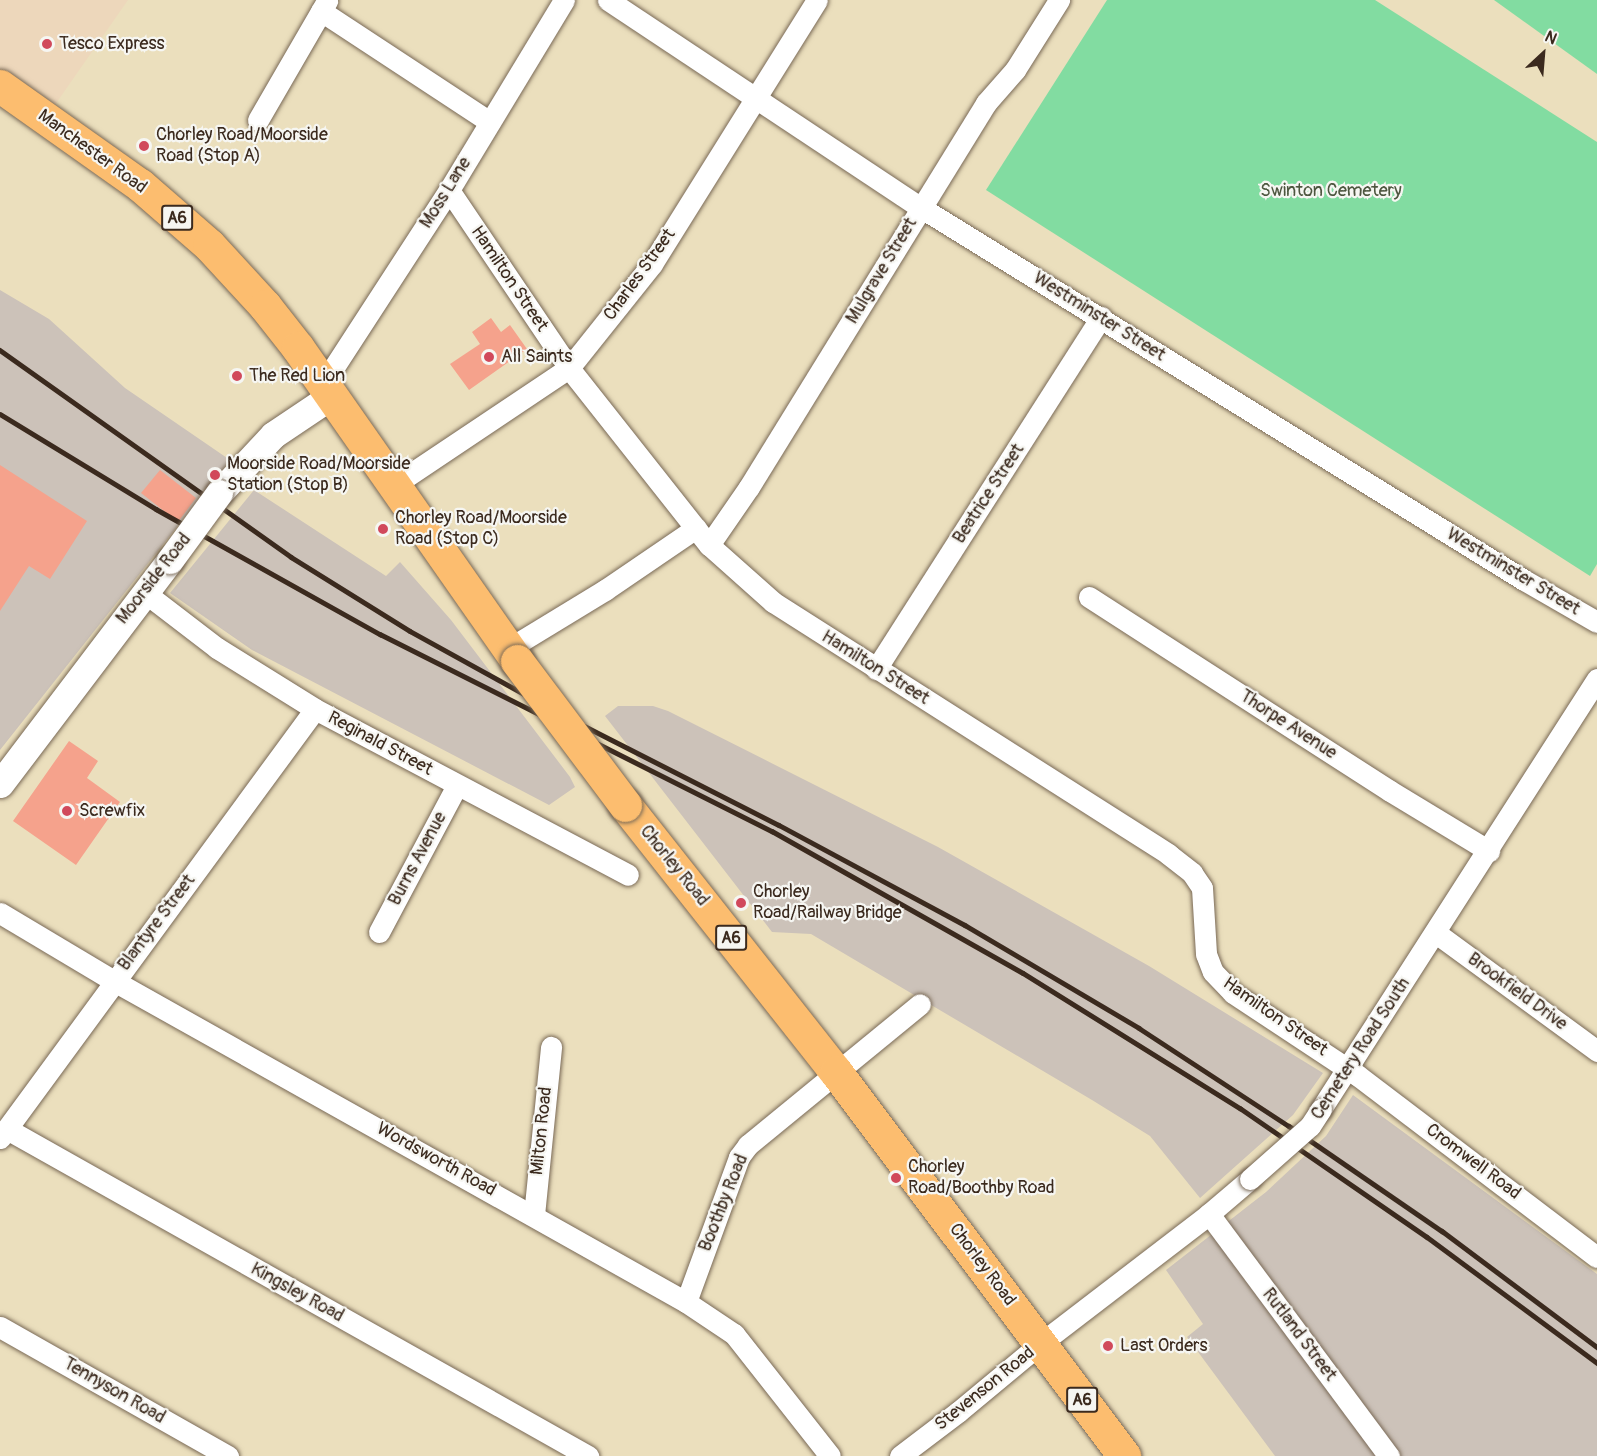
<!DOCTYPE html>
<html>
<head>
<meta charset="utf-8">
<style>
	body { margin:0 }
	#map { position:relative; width:1597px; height:1456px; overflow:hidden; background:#ebdfbd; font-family:Pangolin,sans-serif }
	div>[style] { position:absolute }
	.built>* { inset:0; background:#edd7bb }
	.industrial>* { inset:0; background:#ccc2b9 }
	.green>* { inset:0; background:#82dca1 }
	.building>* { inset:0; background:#f5a28c }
	.roads { filter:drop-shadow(0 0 2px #796956) drop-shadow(0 0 2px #796956) }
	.minor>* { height:21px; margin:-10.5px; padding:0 10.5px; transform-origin:10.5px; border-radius:10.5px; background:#fff }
	.tertiary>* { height:27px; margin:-13.5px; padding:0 13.5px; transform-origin:13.5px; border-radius:13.5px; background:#fff }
	.primary>* { height:33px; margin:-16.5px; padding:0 16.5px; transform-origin:16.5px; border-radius:16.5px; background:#fcbd6f }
	.rail>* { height:4.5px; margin:-2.25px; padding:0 2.25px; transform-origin:2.25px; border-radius:2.25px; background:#3b2a1e }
	.bridges { filter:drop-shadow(0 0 2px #796956) drop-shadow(0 0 2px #796956) }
	.minor-bridge>* { height:21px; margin:-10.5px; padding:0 10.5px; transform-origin:10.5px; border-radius:10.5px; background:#fff }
	.tertiary-bridge>* { height:27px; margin:-13.5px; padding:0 13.5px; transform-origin:13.5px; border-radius:13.5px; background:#fff }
	.primary-bridge>* { height:33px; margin:-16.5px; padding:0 16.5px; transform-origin:16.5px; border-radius:16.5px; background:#fcbd6f }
	.dots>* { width:16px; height:16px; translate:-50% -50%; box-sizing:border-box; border:3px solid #f6f6f2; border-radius:50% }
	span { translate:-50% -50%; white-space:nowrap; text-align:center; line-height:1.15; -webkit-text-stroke:4.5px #f6f6f2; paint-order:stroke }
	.shield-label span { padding:2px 4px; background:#f6f6f2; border:2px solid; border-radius:4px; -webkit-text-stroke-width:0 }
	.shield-label { font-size:16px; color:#3b2a1e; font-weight:700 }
	.poi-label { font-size:18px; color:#3b2a1e }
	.left { translate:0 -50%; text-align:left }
	.street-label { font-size:18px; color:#3b2a1e }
	.park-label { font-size:18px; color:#4d563f }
	.north { position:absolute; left:1513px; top:24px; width:60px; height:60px; -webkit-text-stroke:4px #f6f6f2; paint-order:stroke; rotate:26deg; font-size:16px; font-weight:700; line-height:24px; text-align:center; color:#3b2a1e }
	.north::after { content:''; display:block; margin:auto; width:21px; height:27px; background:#3b2a1e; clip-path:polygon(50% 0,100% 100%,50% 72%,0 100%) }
</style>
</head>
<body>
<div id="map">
	<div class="built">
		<i style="clip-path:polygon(0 0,128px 0,50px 112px,0 75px)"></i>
	</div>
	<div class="industrial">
		<i style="clip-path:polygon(0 290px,49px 319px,125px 388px,230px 460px,0 750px)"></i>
		<i style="clip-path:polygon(254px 490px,386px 576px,400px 562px,451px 620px,570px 777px,575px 787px,549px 805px,252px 650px,170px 593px)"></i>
		<i style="clip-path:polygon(618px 706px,653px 706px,668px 711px,938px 847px,1149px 966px,1323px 1073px,1293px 1115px,1200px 1198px,1150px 1136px,1092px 1100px,811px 934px,772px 932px,605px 716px)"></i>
		<i style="clip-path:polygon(1353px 1095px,1597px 1274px,1597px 1456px,1275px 1456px,1187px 1337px,1203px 1324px,1166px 1270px,1266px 1192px,1326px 1136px)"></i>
	</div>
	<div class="green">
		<i style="clip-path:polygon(1107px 0,1375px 0,1597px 142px,1597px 564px,1590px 576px,986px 190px)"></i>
		<i style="clip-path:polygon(1494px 0,1597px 0,1597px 74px)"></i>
	</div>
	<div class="building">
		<i style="clip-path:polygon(491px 318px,501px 332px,510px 325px,527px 349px,469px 390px,450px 364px,480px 344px,472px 332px)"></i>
		<i style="clip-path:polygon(0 465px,87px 521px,50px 579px,29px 566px,0 611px)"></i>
		<i style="clip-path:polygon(160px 470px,196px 498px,178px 522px,141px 493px)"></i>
		<i style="clip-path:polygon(69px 741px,98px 761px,87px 778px,120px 802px,76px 865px,13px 821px)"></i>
	</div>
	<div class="roads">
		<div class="minor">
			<i style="left:608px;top:0;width:374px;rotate:33.6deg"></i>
			<i style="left:920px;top:207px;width:710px;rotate:31.7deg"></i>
			<i style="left:1524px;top:580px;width:84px;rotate:29.9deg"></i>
			<i style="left:321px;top:11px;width:202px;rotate:33.3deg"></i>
			<i style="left:258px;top:120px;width:138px;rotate:-59.9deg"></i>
			<i style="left:449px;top:190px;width:215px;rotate:56deg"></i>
			<i style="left:569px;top:368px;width:226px;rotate:51.7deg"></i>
			<i style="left:709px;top:545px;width:86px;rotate:41.7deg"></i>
			<i style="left:773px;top:602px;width:469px;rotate:32.5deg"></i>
			<i style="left:1168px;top:854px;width:31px;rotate:38deg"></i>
			<i style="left:1192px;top:873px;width:18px;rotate:56deg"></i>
			<i style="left:1202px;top:888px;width:66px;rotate:86.5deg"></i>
			<i style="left:1206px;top:954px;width:19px;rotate:69deg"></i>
			<i style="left:1213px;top:972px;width:29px;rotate:46deg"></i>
			<i style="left:1233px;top:993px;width:149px;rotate:33.5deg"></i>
			<i style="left:1357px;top:1075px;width:301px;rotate:37.2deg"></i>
			<i style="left:323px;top:384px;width:231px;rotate:-57deg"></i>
			<i style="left:449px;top:190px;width:222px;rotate:-58.8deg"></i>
			<i style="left:394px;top:485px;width:211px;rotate:-33.8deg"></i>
			<i style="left:569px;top:368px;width:133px;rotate:-51.4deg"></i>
			<i style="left:652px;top:264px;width:311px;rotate:-58deg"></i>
			<i style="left:709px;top:545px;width:70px;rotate:-55.4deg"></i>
			<i style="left:749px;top:487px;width:451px;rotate:-58.3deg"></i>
			<i style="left:986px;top:103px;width:44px;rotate:-48.7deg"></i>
			<i style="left:1015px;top:70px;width:83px;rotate:-57.8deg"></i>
			<i style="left:144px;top:592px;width:92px;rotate:37.5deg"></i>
			<i style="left:217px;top:648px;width:115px;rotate:31.9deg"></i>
			<i style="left:315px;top:709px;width:354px;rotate:27.9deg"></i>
			<i style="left:1089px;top:597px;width:358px;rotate:32.8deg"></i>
			<i style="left:1390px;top:791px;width:116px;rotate:31.2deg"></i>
			<i style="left:508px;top:649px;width:114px;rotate:-31.3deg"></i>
			<i style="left:605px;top:590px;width:110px;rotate:-34.3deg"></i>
			<i style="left:876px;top:669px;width:418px;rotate:-57.4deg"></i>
			<i style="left:0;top:913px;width:133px;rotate:30.8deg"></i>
			<i style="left:114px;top:981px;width:656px;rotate:29.3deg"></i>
			<i style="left:686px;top:1302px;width:58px;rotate:33.7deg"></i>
			<i style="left:734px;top:1334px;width:155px;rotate:51.8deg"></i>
			<i style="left:379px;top:932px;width:166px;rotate:-62deg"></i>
			<i style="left:1436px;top:933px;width:200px;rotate:36.2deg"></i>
			<i style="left:1321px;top:1109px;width:511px;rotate:-57.31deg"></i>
			<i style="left:7px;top:1129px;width:667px;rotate:29.37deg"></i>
			<i style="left:0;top:1138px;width:532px;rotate:-53.71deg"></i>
			<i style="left:1209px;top:1214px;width:302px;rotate:53.4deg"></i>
			<i style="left:534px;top:1215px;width:169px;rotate:-84.2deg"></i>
			<i style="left:686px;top:1302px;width:154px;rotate:-69.9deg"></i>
			<i style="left:739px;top:1157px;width:15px;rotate:-53deg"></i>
			<i style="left:748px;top:1145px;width:222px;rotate:-39.3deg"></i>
			<i style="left:0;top:1327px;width:262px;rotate:29.5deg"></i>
			<i style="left:900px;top:1456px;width:73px;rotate:-37.2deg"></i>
			<i style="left:958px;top:1412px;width:108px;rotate:-39.7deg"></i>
			<i style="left:1041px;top:1343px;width:212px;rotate:-37.5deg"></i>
			<i style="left:1209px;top:1214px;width:54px;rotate:-40.5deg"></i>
		</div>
		<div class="tertiary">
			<i style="left:219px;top:493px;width:79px;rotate:-47deg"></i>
			<i style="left:273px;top:435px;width:70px;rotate:-33.9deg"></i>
			<i style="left:0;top:784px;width:281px;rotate:-52.8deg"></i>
		</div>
		<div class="primary">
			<i style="left:0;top:86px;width:171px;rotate:35.3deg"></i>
			<i style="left:140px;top:185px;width:91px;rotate:41deg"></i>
			<i style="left:209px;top:245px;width:83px;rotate:47.4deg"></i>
			<i style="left:265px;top:306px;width:53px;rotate:51.8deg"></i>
			<i style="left:298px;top:348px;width:382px;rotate:55deg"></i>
			<i style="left:625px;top:805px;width:340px;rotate:51.7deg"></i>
			<i style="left:836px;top:1072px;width:480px;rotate:53.1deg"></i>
		</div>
	</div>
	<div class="rail">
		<i style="left:0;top:350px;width:357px;rotate:35.4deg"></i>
		<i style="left:291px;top:557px;width:140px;rotate:31.9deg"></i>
		<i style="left:410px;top:631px;width:168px;rotate:28.9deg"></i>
		<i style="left:557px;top:712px;width:249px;rotate:27deg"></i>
		<i style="left:779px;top:825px;width:211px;rotate:28.3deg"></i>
		<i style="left:965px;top:925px;width:202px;rotate:30.6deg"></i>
		<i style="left:1139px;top:1028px;width:179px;rotate:33.2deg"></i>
		<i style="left:1289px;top:1126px;width:186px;rotate:34.5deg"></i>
		<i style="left:1442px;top:1231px;width:194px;rotate:36.8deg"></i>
		<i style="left:0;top:414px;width:183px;rotate:31.3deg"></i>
		<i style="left:156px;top:509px;width:257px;rotate:29.2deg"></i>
		<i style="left:380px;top:634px;width:439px;rotate:26.7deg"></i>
		<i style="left:772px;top:831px;width:288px;rotate:29.5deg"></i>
		<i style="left:1023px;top:973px;width:256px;rotate:31.9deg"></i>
		<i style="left:1240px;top:1108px;width:227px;rotate:34.6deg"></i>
		<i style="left:1427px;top:1237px;width:212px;rotate:36.5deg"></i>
	</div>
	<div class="bridges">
		<div class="minor-bridge">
			<i style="left:1250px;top:1179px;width:80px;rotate:-41.5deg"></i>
			<i style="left:1310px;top:1126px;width:20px;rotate:-57deg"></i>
		</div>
		<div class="tertiary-bridge">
			<i style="left:170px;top:560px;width:83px;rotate:-53.8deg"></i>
		</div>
		<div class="primary-bridge">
			<i style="left:517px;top:661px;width:180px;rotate:53.1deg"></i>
		</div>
	</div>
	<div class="dots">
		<i style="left:47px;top:44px;background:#d1495b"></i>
		<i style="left:144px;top:146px;background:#d1495b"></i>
		<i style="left:489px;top:357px;background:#d1495b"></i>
		<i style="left:237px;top:376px;background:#d1495b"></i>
		<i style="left:215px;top:475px;background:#d1495b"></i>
		<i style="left:383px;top:529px;background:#d1495b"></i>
		<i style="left:67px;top:811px;background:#d1495b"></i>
		<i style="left:741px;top:903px;background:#d1495b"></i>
		<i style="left:896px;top:1178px;background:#d1495b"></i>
		<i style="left:1108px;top:1346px;background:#d1495b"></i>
	</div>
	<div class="shield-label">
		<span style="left:177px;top:218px">A6</span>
		<span style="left:731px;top:938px">A6</span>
		<span style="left:1082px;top:1400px">A6</span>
	</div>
	<div class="poi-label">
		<span class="left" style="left:59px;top:44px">Tesco Express</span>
		<span class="left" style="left:156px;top:146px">Chorley Road/Moorside<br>Road (Stop A)</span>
		<span class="left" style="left:501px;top:357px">All Saints</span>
		<span class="left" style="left:249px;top:376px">The Red Lion</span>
		<span class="left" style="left:227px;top:475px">Moorside Road/Moorside<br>Station (Stop B)</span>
		<span class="left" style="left:395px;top:529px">Chorley Road/Moorside<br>Road (Stop C)</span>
		<span class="left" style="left:79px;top:811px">Screwfix</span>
		<span class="left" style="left:753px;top:903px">Chorley<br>Road/Railway Bridge</span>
		<span class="left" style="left:908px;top:1178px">Chorley<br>Road/Boothby Road</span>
		<span class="left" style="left:1120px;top:1346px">Last Orders</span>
	</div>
	<div class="street-label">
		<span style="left:92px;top:152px;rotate:36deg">Manchester Road</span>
		<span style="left:446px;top:193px;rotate:-58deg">Moss Lane</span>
		<span style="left:882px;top:271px;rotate:-59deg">Mulgrave Street</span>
		<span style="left:640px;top:275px;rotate:-54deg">Charles Street</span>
		<span style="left:509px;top:279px;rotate:56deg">Hamilton Street</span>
		<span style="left:1099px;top:317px;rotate:32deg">Westminster Street</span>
		<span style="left:989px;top:494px;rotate:-57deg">Beatrice Street</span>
		<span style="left:1513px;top:572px;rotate:31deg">Westminster Street</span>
		<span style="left:154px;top:579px;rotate:-52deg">Moorside Road</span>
		<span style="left:875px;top:668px;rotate:32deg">Hamilton Street</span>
		<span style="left:1288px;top:725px;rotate:33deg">Thorpe Avenue</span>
		<span style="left:380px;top:744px;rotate:28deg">Reginald Street</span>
		<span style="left:418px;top:859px;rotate:-62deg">Burns Avenue</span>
		<span style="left:674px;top:866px;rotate:51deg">Chorley Road</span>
		<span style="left:157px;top:923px;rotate:-53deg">Blantyre Street</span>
		<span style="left:1517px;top:992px;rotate:36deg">Brookfield Drive</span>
		<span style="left:1275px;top:1017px;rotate:35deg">Hamilton Street</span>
		<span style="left:1361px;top:1049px;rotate:-57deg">Cemetery Road South</span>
		<span style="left:542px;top:1131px;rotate:-84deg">Milton Road</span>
		<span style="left:436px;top:1160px;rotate:29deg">Wordsworth Road</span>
		<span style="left:1473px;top:1162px;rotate:37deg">Cromwell Road</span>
		<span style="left:724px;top:1203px;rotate:-68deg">Boothby Road</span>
		<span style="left:982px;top:1265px;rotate:53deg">Chorley Road</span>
		<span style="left:297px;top:1293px;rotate:29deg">Kingsley Road</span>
		<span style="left:1299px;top:1335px;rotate:53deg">Rutland Street</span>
		<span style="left:985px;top:1389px;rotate:-39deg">Stevenson Road</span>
		<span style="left:114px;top:1391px;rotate:30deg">Tennyson Road</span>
	</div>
	<div class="park-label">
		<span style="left:1331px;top:191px">Swinton Cemetery</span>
	</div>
	<div class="north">N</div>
</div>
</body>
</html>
